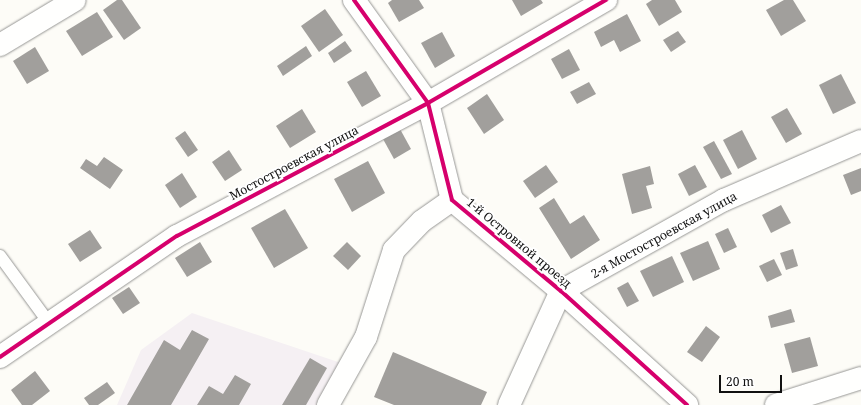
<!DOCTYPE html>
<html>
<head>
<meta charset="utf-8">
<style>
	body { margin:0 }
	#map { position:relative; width:861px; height:405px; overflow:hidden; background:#fdfcf7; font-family:"Noto Serif",serif }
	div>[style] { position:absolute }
	.industrial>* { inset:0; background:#f5f0f3 }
	.building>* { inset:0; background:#a19f9c }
	.roads { filter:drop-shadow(0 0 1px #979795) drop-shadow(0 0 1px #979795) }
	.service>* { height:12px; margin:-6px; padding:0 6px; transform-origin:6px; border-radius:6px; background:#fffffe }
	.minor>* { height:22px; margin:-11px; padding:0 11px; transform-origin:11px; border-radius:11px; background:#fffffe }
	.cycleway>* { height:4px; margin:-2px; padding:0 2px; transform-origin:2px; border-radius:2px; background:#d6006c }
	span { translate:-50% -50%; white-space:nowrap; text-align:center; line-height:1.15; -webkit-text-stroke:4px #fff; paint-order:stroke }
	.street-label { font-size:12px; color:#111 }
	.scale { position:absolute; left:719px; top:375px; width:63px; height:18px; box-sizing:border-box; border:2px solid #111; border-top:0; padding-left:5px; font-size:12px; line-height:14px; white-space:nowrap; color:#111; -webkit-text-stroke:3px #fff; paint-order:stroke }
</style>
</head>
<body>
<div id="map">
	<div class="industrial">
		<i style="clip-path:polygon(192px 313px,350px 366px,328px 405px,117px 405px,141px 350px)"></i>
	</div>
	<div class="building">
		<i style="clip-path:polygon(117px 0,122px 0,141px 28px,124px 40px,103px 10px)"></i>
		<i style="clip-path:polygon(392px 0,419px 0,424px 8px,399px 22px,388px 3px)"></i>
		<i style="clip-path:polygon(512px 0,541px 0,543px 3px,521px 16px)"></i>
		<i style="clip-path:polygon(652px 0,675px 0,682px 12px,659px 26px,646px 4px)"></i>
		<i style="clip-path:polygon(784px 0,793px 0,806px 21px,781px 36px,766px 10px)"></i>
		<i style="clip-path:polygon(325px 9px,343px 35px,319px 52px,301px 26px)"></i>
		<i style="clip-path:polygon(97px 12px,113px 37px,82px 56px,66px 31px)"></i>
		<i style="clip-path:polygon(627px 14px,641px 41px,620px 52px,614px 40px,601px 47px,594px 32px)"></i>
		<i style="clip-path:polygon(678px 31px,686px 42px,671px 52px,663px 40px)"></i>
		<i style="clip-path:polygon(442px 32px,455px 56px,435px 68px,421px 43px)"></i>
		<i style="clip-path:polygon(345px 41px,352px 51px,334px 63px,328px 53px)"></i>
		<i style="clip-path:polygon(306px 46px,312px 56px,283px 76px,277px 66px)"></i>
		<i style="clip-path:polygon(35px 47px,49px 71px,27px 84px,13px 61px)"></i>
		<i style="clip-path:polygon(569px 49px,580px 70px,562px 79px,551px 59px)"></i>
		<i style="clip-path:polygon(366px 71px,381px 96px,362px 107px,347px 82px)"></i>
		<i style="clip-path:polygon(841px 74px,856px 103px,833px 114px,819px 85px)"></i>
		<i style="clip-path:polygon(589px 82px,596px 94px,577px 104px,570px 92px)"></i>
		<i style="clip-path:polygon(487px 94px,504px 120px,484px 134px,467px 108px)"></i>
		<i style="clip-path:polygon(787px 108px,802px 134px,786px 143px,771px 117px)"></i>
		<i style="clip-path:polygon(302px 109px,316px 132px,290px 148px,276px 126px)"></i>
		<i style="clip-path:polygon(400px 129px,411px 149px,394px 159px,383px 139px)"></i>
		<i style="clip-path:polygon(742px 130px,757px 159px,738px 169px,723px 140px)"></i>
		<i style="clip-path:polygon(185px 131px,198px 150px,188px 157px,175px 138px)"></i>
		<i style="clip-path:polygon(714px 141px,732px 174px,721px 179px,703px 147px)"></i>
		<i style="clip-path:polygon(229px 150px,242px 170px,225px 181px,212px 162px)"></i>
		<i style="clip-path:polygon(104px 157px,123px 170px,110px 189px,80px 168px,86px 159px,97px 166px)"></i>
		<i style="clip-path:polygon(368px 161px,385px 193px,352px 212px,334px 179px)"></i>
		<i style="clip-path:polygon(546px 165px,558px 182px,535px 198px,523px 181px)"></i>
		<i style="clip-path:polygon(695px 165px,707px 187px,689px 196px,678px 174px)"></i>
		<i style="clip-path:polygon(650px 166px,654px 184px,646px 186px,652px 208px,632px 214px,622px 174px)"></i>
		<i style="clip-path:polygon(861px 168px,861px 191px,851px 195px,843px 175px)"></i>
		<i style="clip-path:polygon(182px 173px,197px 197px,180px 208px,165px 185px)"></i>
		<i style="clip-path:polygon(554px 198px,570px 224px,584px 215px,600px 240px,571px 259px,539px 208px)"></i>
		<i style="clip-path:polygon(781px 205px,791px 223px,771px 233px,762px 215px)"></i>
		<i style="clip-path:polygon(285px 209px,308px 248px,274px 268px,251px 228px)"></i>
		<i style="clip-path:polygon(728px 228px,737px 247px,724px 253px,715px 234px)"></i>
		<i style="clip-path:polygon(90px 230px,102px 248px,80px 262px,68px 244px)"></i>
		<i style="clip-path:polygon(708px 241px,720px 269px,693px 281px,680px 253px)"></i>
		<i style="clip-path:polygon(200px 242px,212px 262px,187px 277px,175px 258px)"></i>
		<i style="clip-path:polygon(347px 242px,361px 256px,348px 270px,333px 256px)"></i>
		<i style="clip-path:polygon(793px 249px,798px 266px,786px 270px,780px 253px)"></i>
		<i style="clip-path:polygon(672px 256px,684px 282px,653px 297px,640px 271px)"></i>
		<i style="clip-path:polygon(774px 259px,782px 275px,767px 282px,759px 266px)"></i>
		<i style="clip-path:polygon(628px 282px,639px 301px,627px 307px,617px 288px)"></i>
		<i style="clip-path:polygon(129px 287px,140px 303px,123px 314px,112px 298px)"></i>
		<i style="clip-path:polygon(791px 309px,795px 322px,771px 328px,768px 316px)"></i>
		<i style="clip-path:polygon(706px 326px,720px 337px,702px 362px,687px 352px)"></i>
		<i style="clip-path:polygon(192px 330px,209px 339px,171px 405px,127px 405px,164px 340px,180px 350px)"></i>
		<i style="clip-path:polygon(810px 337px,818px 366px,792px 373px,784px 344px)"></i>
		<i style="clip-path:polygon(393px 352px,487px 392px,481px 405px,394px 405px,374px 397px)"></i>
		<i style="clip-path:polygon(310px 358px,327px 368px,306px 405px,282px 405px)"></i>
		<i style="clip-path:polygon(35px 371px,50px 391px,32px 405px,22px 405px,11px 390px)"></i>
		<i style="clip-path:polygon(235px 375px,251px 384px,239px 405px,197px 405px,209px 386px,223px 394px)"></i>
		<i style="clip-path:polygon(107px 382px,115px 393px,98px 405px,89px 405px,84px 398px)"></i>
	</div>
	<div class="roads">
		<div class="service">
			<i style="left:0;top:256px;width:83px;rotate:53.8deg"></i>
		</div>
		<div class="minor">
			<i style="left:354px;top:0;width:127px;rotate:54.3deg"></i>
			<i style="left:428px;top:103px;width:100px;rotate:76.1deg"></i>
			<i style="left:452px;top:200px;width:142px;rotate:39.9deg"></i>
			<i style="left:561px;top:291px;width:170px;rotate:42.1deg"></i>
			<i style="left:0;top:45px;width:87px;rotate:-31deg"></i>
			<i style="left:0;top:357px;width:214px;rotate:-34.4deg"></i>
			<i style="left:177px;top:236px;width:284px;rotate:-27.9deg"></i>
			<i style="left:428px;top:103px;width:206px;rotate:-30.1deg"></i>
			<i style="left:328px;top:405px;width:78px;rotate:-60.8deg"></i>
			<i style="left:366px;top:337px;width:91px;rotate:-72.2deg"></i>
			<i style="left:394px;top:250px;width:40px;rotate:-46deg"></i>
			<i style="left:422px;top:221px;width:37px;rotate:-35deg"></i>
			<i style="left:509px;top:405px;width:125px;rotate:-65.5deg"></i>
			<i style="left:561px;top:291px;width:187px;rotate:-29.2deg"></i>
			<i style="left:724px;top:200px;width:149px;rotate:-23.3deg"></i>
			<i style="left:776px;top:405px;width:89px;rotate:-17.6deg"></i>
		</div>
	</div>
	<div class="cycleway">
		<i style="left:354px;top:0;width:127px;rotate:54.3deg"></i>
		<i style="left:428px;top:103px;width:100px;rotate:76.1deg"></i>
		<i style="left:452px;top:200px;width:142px;rotate:39.9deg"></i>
		<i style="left:561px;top:291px;width:170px;rotate:42.1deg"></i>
		<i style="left:0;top:357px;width:214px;rotate:-34.4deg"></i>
		<i style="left:177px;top:236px;width:284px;rotate:-27.9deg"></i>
		<i style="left:428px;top:103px;width:206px;rotate:-30.1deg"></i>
	</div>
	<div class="street-label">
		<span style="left:294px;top:163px;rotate:-28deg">Мостостроевская улица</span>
		<span style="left:664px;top:235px;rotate:-29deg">2-я Мостостроевская улица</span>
		<span style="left:519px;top:243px;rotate:40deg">1-й Островной проезд</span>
	</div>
	<div class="scale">20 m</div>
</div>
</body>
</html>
